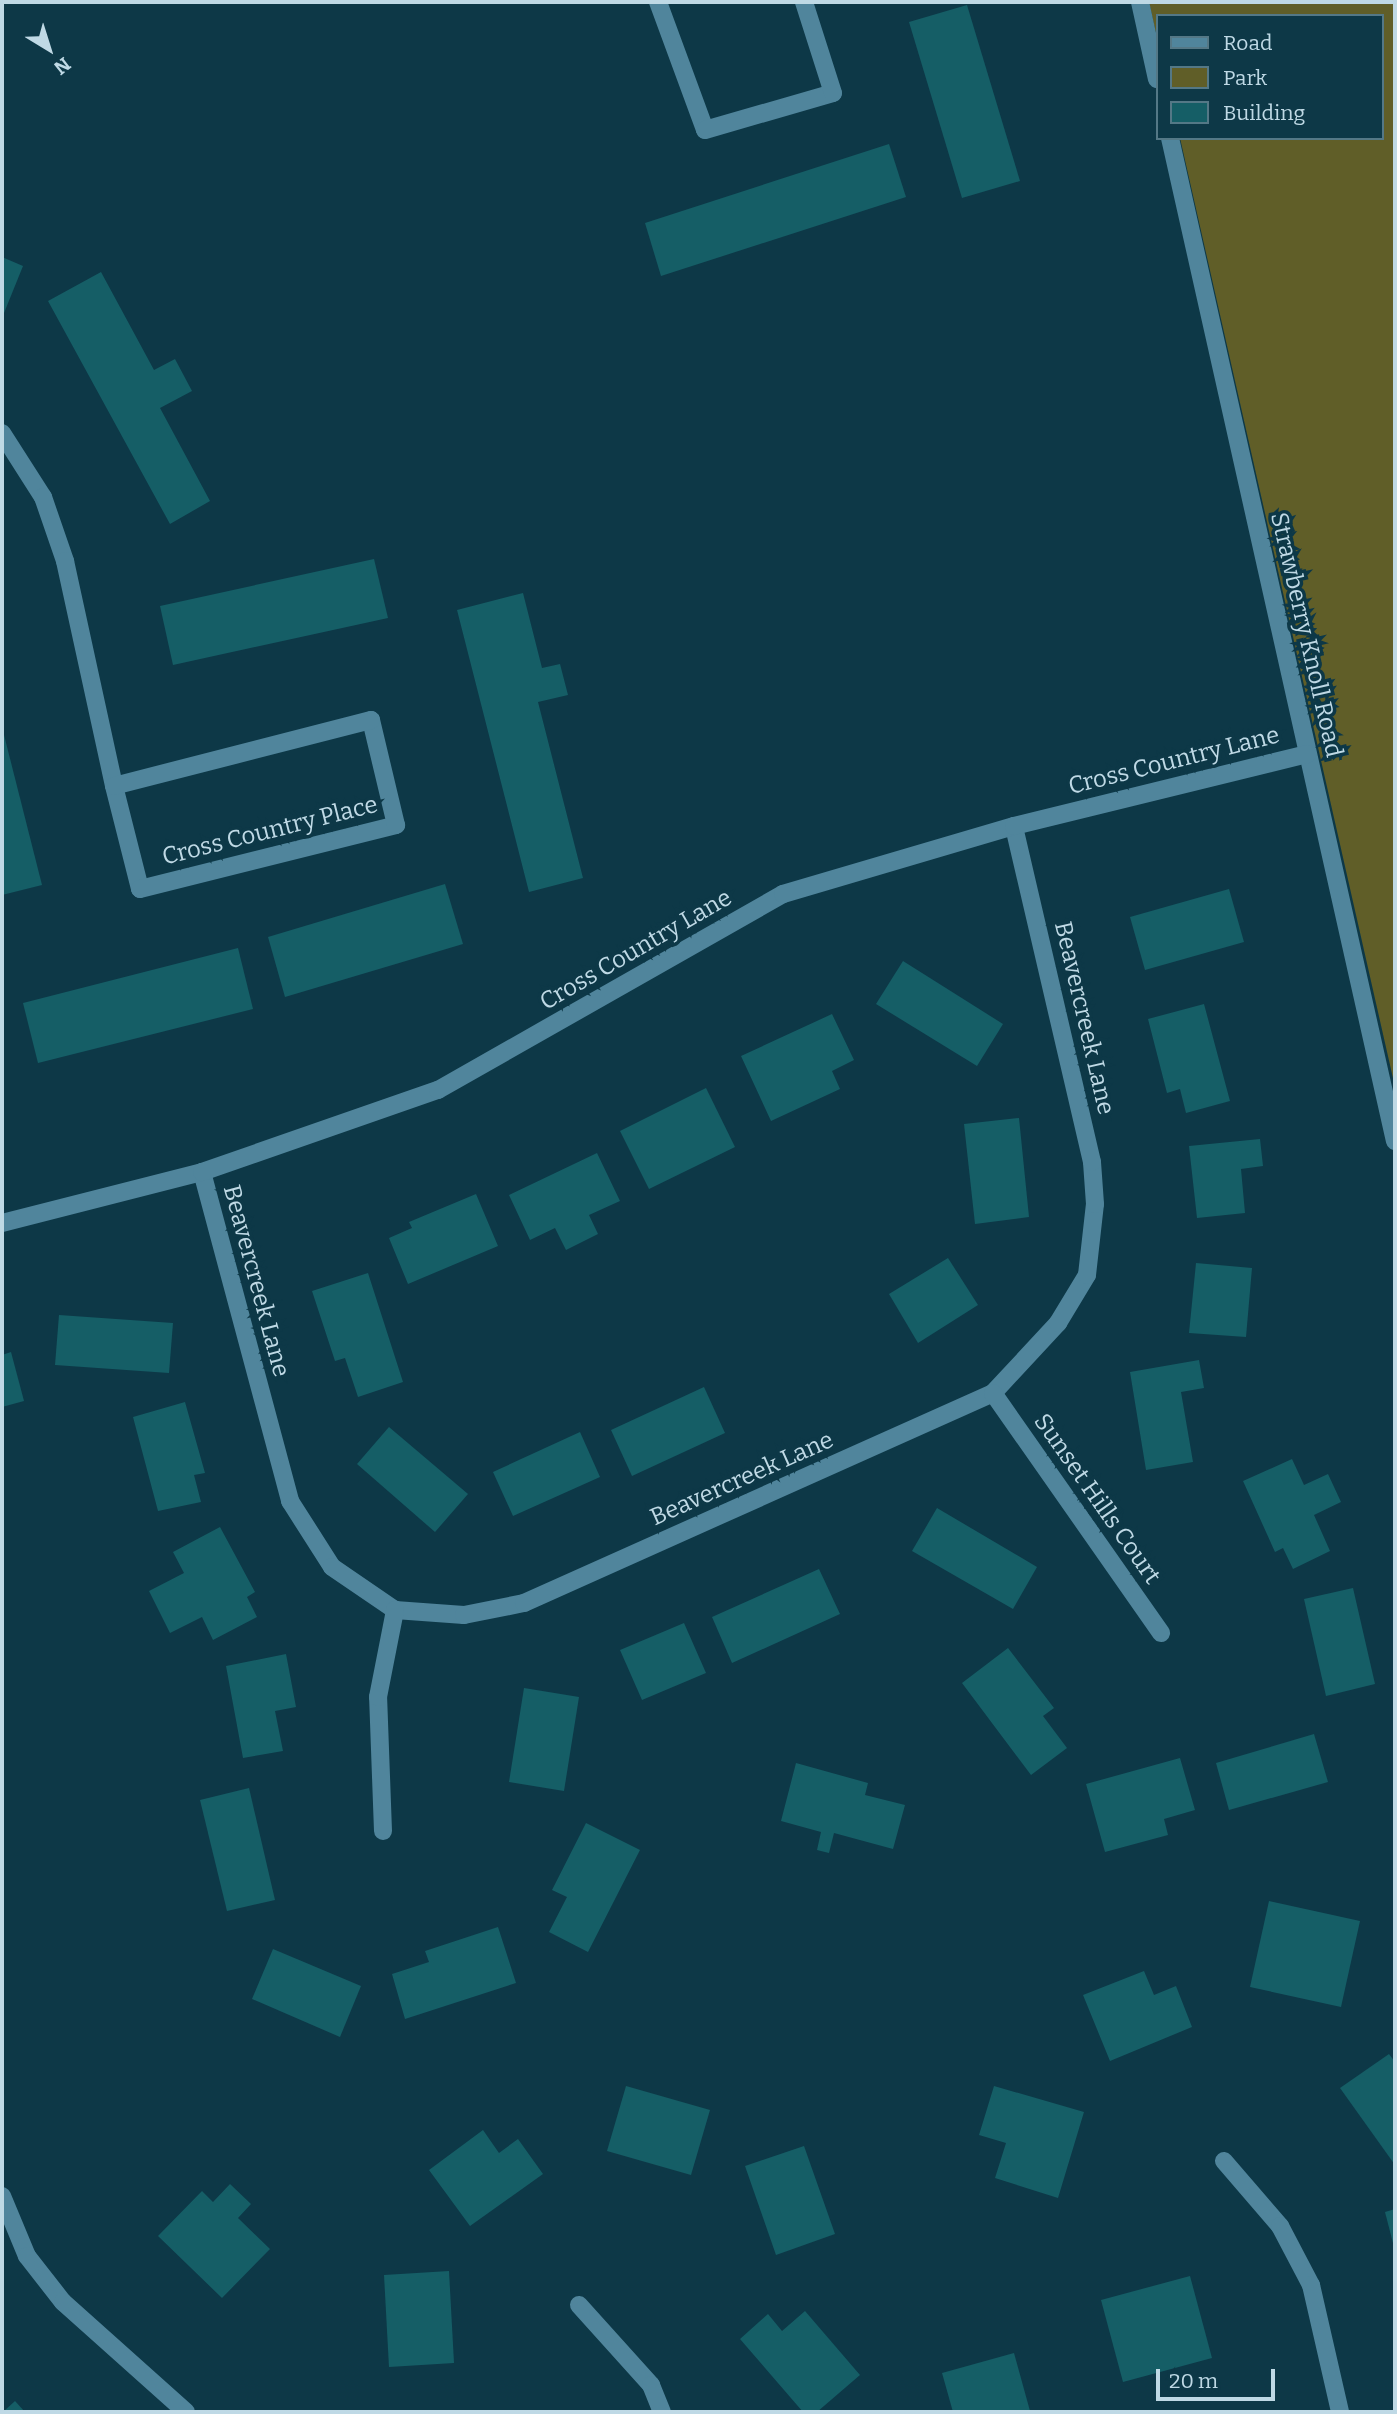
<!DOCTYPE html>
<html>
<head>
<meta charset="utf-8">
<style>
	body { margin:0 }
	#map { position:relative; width:1397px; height:2414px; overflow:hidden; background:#0d3847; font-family:Bitter,serif }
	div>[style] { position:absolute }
	.green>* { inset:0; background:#605e28 }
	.building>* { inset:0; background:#155e66 }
	.minor>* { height:18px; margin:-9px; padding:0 9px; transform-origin:9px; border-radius:9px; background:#50859c }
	span { translate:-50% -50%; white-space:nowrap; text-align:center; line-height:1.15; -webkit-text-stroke:7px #0d3847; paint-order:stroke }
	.street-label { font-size:24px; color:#bfd9e5 }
	.frame { position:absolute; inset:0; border:4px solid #bfd9e5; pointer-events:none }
	.legend { position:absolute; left:1156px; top:14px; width:228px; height:126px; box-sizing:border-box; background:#0d3847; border:2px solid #547886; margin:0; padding:9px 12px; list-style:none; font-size:21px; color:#bfd9e5 }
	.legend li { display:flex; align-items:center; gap:14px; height:35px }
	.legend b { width:35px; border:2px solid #547886 }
	.north { position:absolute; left:14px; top:14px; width:70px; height:70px; -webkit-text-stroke:5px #0d3847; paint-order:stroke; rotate:142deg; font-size:19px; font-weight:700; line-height:28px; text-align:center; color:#bfd9e5 }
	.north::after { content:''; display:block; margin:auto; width:24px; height:32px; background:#bfd9e5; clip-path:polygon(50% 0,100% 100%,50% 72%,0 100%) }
	.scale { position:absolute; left:1156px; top:2369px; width:119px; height:32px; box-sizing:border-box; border:4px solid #bfd9e5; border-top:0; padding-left:9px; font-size:21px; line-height:24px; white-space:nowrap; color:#bfd9e5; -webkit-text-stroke:5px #0d3847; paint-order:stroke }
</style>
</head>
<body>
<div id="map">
	<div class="green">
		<i style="clip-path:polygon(1149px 2px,1395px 2px,1395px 1087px,1180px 138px,1381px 138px,1381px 16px,1157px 16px,1157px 38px)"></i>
	</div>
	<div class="building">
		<i style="clip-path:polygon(967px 5px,1020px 181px,962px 198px,909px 22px)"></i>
		<i style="clip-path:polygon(889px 144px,906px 197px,661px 276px,645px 223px)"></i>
		<i style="clip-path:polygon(2px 257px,23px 266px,2px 318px)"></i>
		<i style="clip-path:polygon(101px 272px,154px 370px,175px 359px,192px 391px,160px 408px,210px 501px,170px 524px,48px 301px)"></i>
		<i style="clip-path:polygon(374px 559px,388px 618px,173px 665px,160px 606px)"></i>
		<i style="clip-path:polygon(523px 593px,542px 668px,560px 664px,568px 695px,538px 702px,583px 878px,529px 892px,457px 610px)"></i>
		<i style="clip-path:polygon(2px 727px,42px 885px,2px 895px)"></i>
		<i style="clip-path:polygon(445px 884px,463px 944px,285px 997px,268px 937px)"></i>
		<i style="clip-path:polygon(1229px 889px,1244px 942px,1145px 970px,1130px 917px)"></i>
		<i style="clip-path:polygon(238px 948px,253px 1009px,38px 1063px,23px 1003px)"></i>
		<i style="clip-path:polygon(903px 961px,1003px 1024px,977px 1066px,876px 1004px)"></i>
		<i style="clip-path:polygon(1204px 1004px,1230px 1101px,1186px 1113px,1180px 1089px,1167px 1093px,1148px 1019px)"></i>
		<i style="clip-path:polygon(832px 1014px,854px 1060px,832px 1071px,840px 1089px,771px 1121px,741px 1056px)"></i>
		<i style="clip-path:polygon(706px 1088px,735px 1147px,649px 1189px,620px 1131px)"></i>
		<i style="clip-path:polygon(1019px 1118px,1029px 1217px,975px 1224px,964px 1124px)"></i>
		<i style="clip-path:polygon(1260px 1139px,1263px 1166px,1241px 1169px,1245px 1213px,1197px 1218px,1189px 1146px)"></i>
		<i style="clip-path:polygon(597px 1153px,620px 1201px,589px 1215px,598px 1234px,566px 1250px,555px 1228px,530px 1240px,509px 1195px)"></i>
		<i style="clip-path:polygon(476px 1194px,498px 1246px,408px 1284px,389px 1238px,412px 1228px,409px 1222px)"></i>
		<i style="clip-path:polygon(948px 1258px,978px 1305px,918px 1343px,889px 1294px)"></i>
		<i style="clip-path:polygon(1196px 1263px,1252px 1268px,1246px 1337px,1189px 1333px)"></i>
		<i style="clip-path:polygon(368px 1273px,403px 1382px,358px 1397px,345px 1358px,335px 1361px,312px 1291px)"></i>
		<i style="clip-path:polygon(59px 1315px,173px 1323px,169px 1373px,55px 1365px)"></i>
		<i style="clip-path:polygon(11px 1352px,24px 1401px,2px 1407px,2px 1355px)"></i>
		<i style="clip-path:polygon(1199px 1360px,1204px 1388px,1181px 1392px,1193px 1462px,1146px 1470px,1130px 1372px)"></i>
		<i style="clip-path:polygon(704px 1387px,725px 1433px,632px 1476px,611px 1430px)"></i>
		<i style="clip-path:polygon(185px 1402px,205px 1473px,194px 1475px,201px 1502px,158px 1511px,133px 1417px)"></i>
		<i style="clip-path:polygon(389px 1427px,468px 1494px,435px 1532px,357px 1464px)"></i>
		<i style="clip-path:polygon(580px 1432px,600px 1477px,513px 1516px,493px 1472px)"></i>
		<i style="clip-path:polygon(1292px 1459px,1304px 1485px,1328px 1474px,1341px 1502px,1314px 1515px,1330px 1551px,1293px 1569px,1283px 1548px,1275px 1552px,1243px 1481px)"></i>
		<i style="clip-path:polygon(937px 1508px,1037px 1567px,1013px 1609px,912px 1551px)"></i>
		<i style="clip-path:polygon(220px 1527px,255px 1592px,247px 1597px,257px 1617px,213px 1640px,202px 1617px,170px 1633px,149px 1591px,184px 1573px,173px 1552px)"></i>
		<i style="clip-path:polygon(819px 1569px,840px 1614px,732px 1663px,712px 1617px)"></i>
		<i style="clip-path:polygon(1353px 1588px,1375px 1684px,1326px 1696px,1304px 1599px)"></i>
		<i style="clip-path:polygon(684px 1623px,706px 1673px,642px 1700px,620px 1650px)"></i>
		<i style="clip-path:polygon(1008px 1648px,1054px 1708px,1043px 1716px,1067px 1748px,1031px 1775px,962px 1683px)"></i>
		<i style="clip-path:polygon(286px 1654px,296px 1707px,275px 1711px,283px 1751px,243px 1758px,226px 1666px)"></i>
		<i style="clip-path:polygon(524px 1688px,579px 1697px,564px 1791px,509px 1782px)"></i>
		<i style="clip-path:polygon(1314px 1734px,1328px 1782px,1229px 1810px,1216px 1763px)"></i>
		<i style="clip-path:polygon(1180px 1758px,1195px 1810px,1164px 1819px,1168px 1835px,1105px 1852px,1086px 1784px)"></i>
		<i style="clip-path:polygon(796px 1763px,868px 1783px,865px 1795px,905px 1805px,893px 1849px,834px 1833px,829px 1853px,817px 1850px,821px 1832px,781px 1821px)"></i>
		<i style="clip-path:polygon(249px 1788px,275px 1900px,227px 1911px,200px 1800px)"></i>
		<i style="clip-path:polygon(586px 1823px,640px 1850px,588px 1952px,549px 1932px,567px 1897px,552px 1890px)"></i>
		<i style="clip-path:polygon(1269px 1901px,1360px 1921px,1341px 2007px,1250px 1987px)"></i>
		<i style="clip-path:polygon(498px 1927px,516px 1983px,405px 2019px,392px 1974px,429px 1962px,425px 1951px)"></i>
		<i style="clip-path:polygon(273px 1949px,361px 1986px,340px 2037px,252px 1999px)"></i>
		<i style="clip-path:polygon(1144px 1971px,1154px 1995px,1176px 1986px,1192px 2027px,1110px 2061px,1083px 1995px)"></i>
		<i style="clip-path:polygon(1389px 2054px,1395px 2062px,1395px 2165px,1340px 2088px)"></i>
		<i style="clip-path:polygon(626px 2086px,710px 2110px,691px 2175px,607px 2151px)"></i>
		<i style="clip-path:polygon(994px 2086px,1084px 2112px,1058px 2198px,995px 2178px,1006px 2143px,979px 2135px)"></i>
		<i style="clip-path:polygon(483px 2130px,499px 2153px,518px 2139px,543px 2174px,470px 2226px,429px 2170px)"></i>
		<i style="clip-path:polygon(804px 2146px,835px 2234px,776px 2255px,745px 2166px)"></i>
		<i style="clip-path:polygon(230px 2184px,251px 2204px,238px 2218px,270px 2249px,222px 2298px,158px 2236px,202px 2191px,213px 2202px)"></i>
		<i style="clip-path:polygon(1395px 2209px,1395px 2246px,1394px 2247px,1385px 2212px)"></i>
		<i style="clip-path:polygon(449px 2271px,454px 2363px,389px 2367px,384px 2275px)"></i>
		<i style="clip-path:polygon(1190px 2276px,1212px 2358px,1123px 2382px,1101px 2300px)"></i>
		<i style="clip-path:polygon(805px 2311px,860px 2375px,817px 2412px,803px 2412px,740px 2339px,768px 2314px,782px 2331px)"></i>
		<i style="clip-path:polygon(1014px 2353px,1030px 2411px,953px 2412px,942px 2373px)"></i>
		<i style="clip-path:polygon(15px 2401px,25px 2412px,3px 2412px)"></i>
	</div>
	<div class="minor">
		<i style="left:658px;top:2px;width:136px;rotate:69.8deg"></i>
		<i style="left:705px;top:130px;width:133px;rotate:-16.1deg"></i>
		<i style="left:833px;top:93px;width:96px;rotate:-107.7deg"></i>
		<i style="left:1140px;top:2px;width:79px;rotate:77.6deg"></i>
		<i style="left:1170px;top:138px;width:1028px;rotate:77.36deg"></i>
		<i style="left:2px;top:433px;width:76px;rotate:57.4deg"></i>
		<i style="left:43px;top:497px;width:68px;rotate:71deg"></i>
		<i style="left:65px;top:561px;width:230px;rotate:77.7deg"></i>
		<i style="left:114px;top:786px;width:106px;rotate:75.8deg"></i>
		<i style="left:140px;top:889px;width:264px;rotate:-14deg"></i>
		<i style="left:396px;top:825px;width:108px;rotate:-103.4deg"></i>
		<i style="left:371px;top:720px;width:265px;rotate:165.6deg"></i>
		<i style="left:202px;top:1172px;width:341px;rotate:75deg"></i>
		<i style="left:290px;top:1501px;width:78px;rotate:57.5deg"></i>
		<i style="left:332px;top:1567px;width:76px;rotate:34.3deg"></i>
		<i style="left:395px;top:1610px;width:69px;rotate:4.1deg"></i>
		<i style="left:464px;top:1615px;width:61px;rotate:-11.3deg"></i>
		<i style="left:524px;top:1603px;width:514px;rotate:-24.12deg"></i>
		<i style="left:993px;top:1393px;width:96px;rotate:-47.1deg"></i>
		<i style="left:1058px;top:1323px;width:56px;rotate:-58.9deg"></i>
		<i style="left:1087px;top:1275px;width:71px;rotate:-83.6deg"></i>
		<i style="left:1095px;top:1204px;width:42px;rotate:-94.1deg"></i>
		<i style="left:1092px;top:1162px;width:345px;rotate:-103.1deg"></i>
		<i style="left:2px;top:1223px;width:206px;rotate:-14.3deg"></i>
		<i style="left:202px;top:1172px;width:250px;rotate:-19.2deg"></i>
		<i style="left:438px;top:1090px;width:397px;rotate:-29.6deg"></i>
		<i style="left:783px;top:894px;width:241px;rotate:-16.4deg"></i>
		<i style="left:1014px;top:826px;width:302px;rotate:-13.8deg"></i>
		<i style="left:993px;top:1393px;width:293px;rotate:55deg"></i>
		<i style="left:383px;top:1831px;width:134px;rotate:-92.1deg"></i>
		<i style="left:378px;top:1697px;width:89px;rotate:-78.9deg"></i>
		<i style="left:1224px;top:2161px;width:86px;rotate:49.3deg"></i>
		<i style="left:1280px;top:2226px;width:67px;rotate:62.3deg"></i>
		<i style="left:1311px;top:2285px;width:130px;rotate:77.1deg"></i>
		<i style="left:2px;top:2196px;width:65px;rotate:67.4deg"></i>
		<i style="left:27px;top:2256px;width:58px;rotate:52deg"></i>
		<i style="left:63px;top:2302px;width:165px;rotate:41.8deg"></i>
		<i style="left:579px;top:2305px;width:108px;rotate:48deg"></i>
		<i style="left:651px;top:2385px;width:29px;rotate:68deg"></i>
	</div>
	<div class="street-label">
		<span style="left:1306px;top:635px;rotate:77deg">Strawberry Knoll Road</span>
		<span style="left:1174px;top:761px;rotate:-14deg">Cross Country Lane</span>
		<span style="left:270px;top:831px;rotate:-14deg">Cross Country Place</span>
		<span style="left:636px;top:950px;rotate:-30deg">Cross Country Lane</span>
		<span style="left:1084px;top:1018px;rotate:77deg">Beavercreek Lane</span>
		<span style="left:256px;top:1281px;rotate:75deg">Beavercreek Lane</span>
		<span style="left:742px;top:1479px;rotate:-24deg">Beavercreek Lane</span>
		<span style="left:1097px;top:1499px;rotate:55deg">Sunset Hills Court</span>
	</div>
	<div class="frame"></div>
	<ul class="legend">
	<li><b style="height:9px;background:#50859c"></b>Road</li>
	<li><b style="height:19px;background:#605e28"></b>Park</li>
	<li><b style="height:19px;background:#155e66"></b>Building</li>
	</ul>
	<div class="north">N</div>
	<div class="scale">20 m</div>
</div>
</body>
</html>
